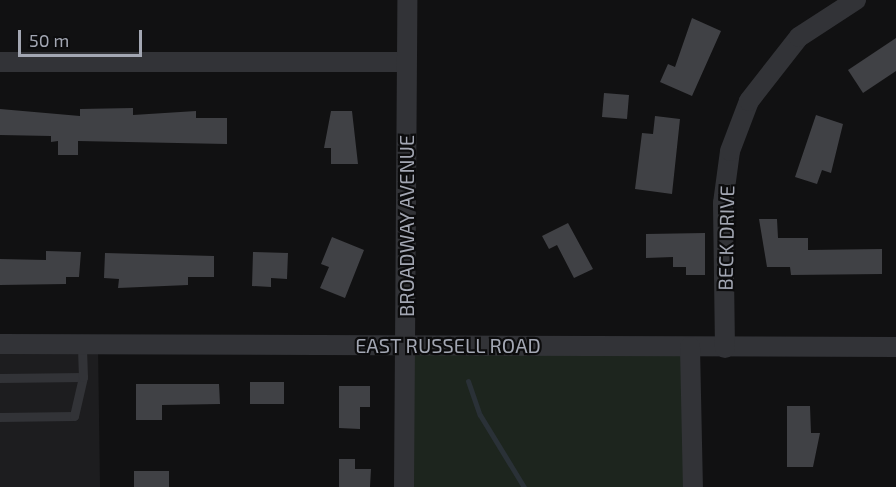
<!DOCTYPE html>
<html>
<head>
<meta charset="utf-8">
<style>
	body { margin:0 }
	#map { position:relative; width:896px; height:487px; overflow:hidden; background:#111112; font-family:"Exo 2",sans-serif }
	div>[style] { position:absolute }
	.built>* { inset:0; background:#1d1d1f }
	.green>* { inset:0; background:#1d251e }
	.stream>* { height:5px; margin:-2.5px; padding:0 2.5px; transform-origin:2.5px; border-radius:2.5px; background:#2a3137 }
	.building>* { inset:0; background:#404145 }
	.service>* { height:9px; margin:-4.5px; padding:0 4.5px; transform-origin:4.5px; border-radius:4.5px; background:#323337 }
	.minor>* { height:20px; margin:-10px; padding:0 10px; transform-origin:10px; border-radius:10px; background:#323337 }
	span { translate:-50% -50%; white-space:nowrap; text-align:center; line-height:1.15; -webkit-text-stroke:4.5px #0c0c0d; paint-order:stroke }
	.street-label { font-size:20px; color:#a3a7b3 }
	.scale { position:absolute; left:18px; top:30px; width:124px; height:27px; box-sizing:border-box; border:3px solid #a3a7b3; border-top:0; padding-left:8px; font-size:18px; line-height:21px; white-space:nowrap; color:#a3a7b3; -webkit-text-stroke:4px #0c0c0d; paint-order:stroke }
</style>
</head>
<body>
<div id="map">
	<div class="built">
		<i style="clip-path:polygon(0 344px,98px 344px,100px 487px,0 487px)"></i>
	</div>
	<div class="green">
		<i style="clip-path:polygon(406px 344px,690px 347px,693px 487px,404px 487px)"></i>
	</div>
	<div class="stream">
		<i style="left:468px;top:381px;width:36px;rotate:71deg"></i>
		<i style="left:480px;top:415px;width:84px;rotate:58.6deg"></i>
	</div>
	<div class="building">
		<i style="clip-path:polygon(692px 18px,721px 31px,692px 96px,660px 82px,668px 64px,675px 67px)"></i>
		<i style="clip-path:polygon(896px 38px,896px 71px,863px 93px,848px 70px)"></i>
		<i style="clip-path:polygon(604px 93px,629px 95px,627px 119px,602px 117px)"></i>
		<i style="clip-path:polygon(133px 108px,133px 115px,196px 111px,196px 118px,227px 118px,227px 144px,78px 141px,78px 155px,58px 155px,58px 141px,51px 142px,51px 136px,0 135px,0 109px,80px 116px,80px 109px)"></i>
		<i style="clip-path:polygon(331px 111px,352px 111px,358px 164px,331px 164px,331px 148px,324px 148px)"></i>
		<i style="clip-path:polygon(816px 115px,843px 124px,831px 173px,822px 170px,817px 184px,795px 177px)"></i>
		<i style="clip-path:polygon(655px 116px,680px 119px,672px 194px,635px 189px,642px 133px,653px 134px)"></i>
		<i style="clip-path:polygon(759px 219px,777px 219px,778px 238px,808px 238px,808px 250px,882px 249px,882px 274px,791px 275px,790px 267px,767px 267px)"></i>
		<i style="clip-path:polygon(568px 223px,593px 269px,574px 278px,557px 245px,549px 249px,542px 236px)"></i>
		<i style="clip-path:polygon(705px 233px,705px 275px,686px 275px,686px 267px,673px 267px,673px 257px,646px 258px,646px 234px)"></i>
		<i style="clip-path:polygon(332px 237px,364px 250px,345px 298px,320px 288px,329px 267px,321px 264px)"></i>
		<i style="clip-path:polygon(46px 251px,81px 252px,79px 277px,66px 277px,66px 284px,0 285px,0 259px,46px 260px)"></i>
		<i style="clip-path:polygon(253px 252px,288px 253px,287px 279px,271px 278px,271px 287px,252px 286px)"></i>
		<i style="clip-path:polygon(105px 253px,214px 256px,214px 277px,188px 277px,188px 285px,118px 288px,119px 279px,104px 278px)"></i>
		<i style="clip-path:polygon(250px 382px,284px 382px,284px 404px,250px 404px)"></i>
		<i style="clip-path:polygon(136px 384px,219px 384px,220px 404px,162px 405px,162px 420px,136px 420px)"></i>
		<i style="clip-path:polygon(339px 386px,370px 386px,370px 407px,360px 407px,360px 429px,339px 428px)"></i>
		<i style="clip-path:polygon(787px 406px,810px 406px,811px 433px,820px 433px,813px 467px,787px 467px)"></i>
		<i style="clip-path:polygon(339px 459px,355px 459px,355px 469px,371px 469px,370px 487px,339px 487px)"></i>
		<i style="clip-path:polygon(134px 471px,169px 471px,169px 487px,134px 487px)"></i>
	</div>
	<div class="service">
		<i style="left:0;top:378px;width:83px;rotate:-0.7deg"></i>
		<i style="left:0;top:417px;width:74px;rotate:-0.8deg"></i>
		<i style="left:74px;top:416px;width:40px;rotate:-77deg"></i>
		<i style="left:83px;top:377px;width:33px;rotate:-92deg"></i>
	</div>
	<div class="minor">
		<i style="left:0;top:62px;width:406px"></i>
		<i style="left:0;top:344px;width:896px;rotate:0.19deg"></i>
		<i style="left:690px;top:347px;width:140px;rotate:88.8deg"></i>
		<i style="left:725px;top:348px;width:145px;rotate:-90.8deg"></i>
		<i style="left:723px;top:203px;width:52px;rotate:-82.3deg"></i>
		<i style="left:730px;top:151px;width:53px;rotate:-69.2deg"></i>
		<i style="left:749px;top:101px;width:81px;rotate:-52deg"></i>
		<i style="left:799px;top:37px;width:68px;rotate:-33deg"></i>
		<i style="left:404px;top:487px;width:487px;rotate:-89.6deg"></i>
	</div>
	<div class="street-label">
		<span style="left:406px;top:226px;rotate:-90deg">BROADWAY AVENUE</span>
		<span style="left:726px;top:238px;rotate:-89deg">BECK DRIVE</span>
		<span style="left:448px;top:345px">EAST RUSSELL ROAD</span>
	</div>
	<div class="scale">50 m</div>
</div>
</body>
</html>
